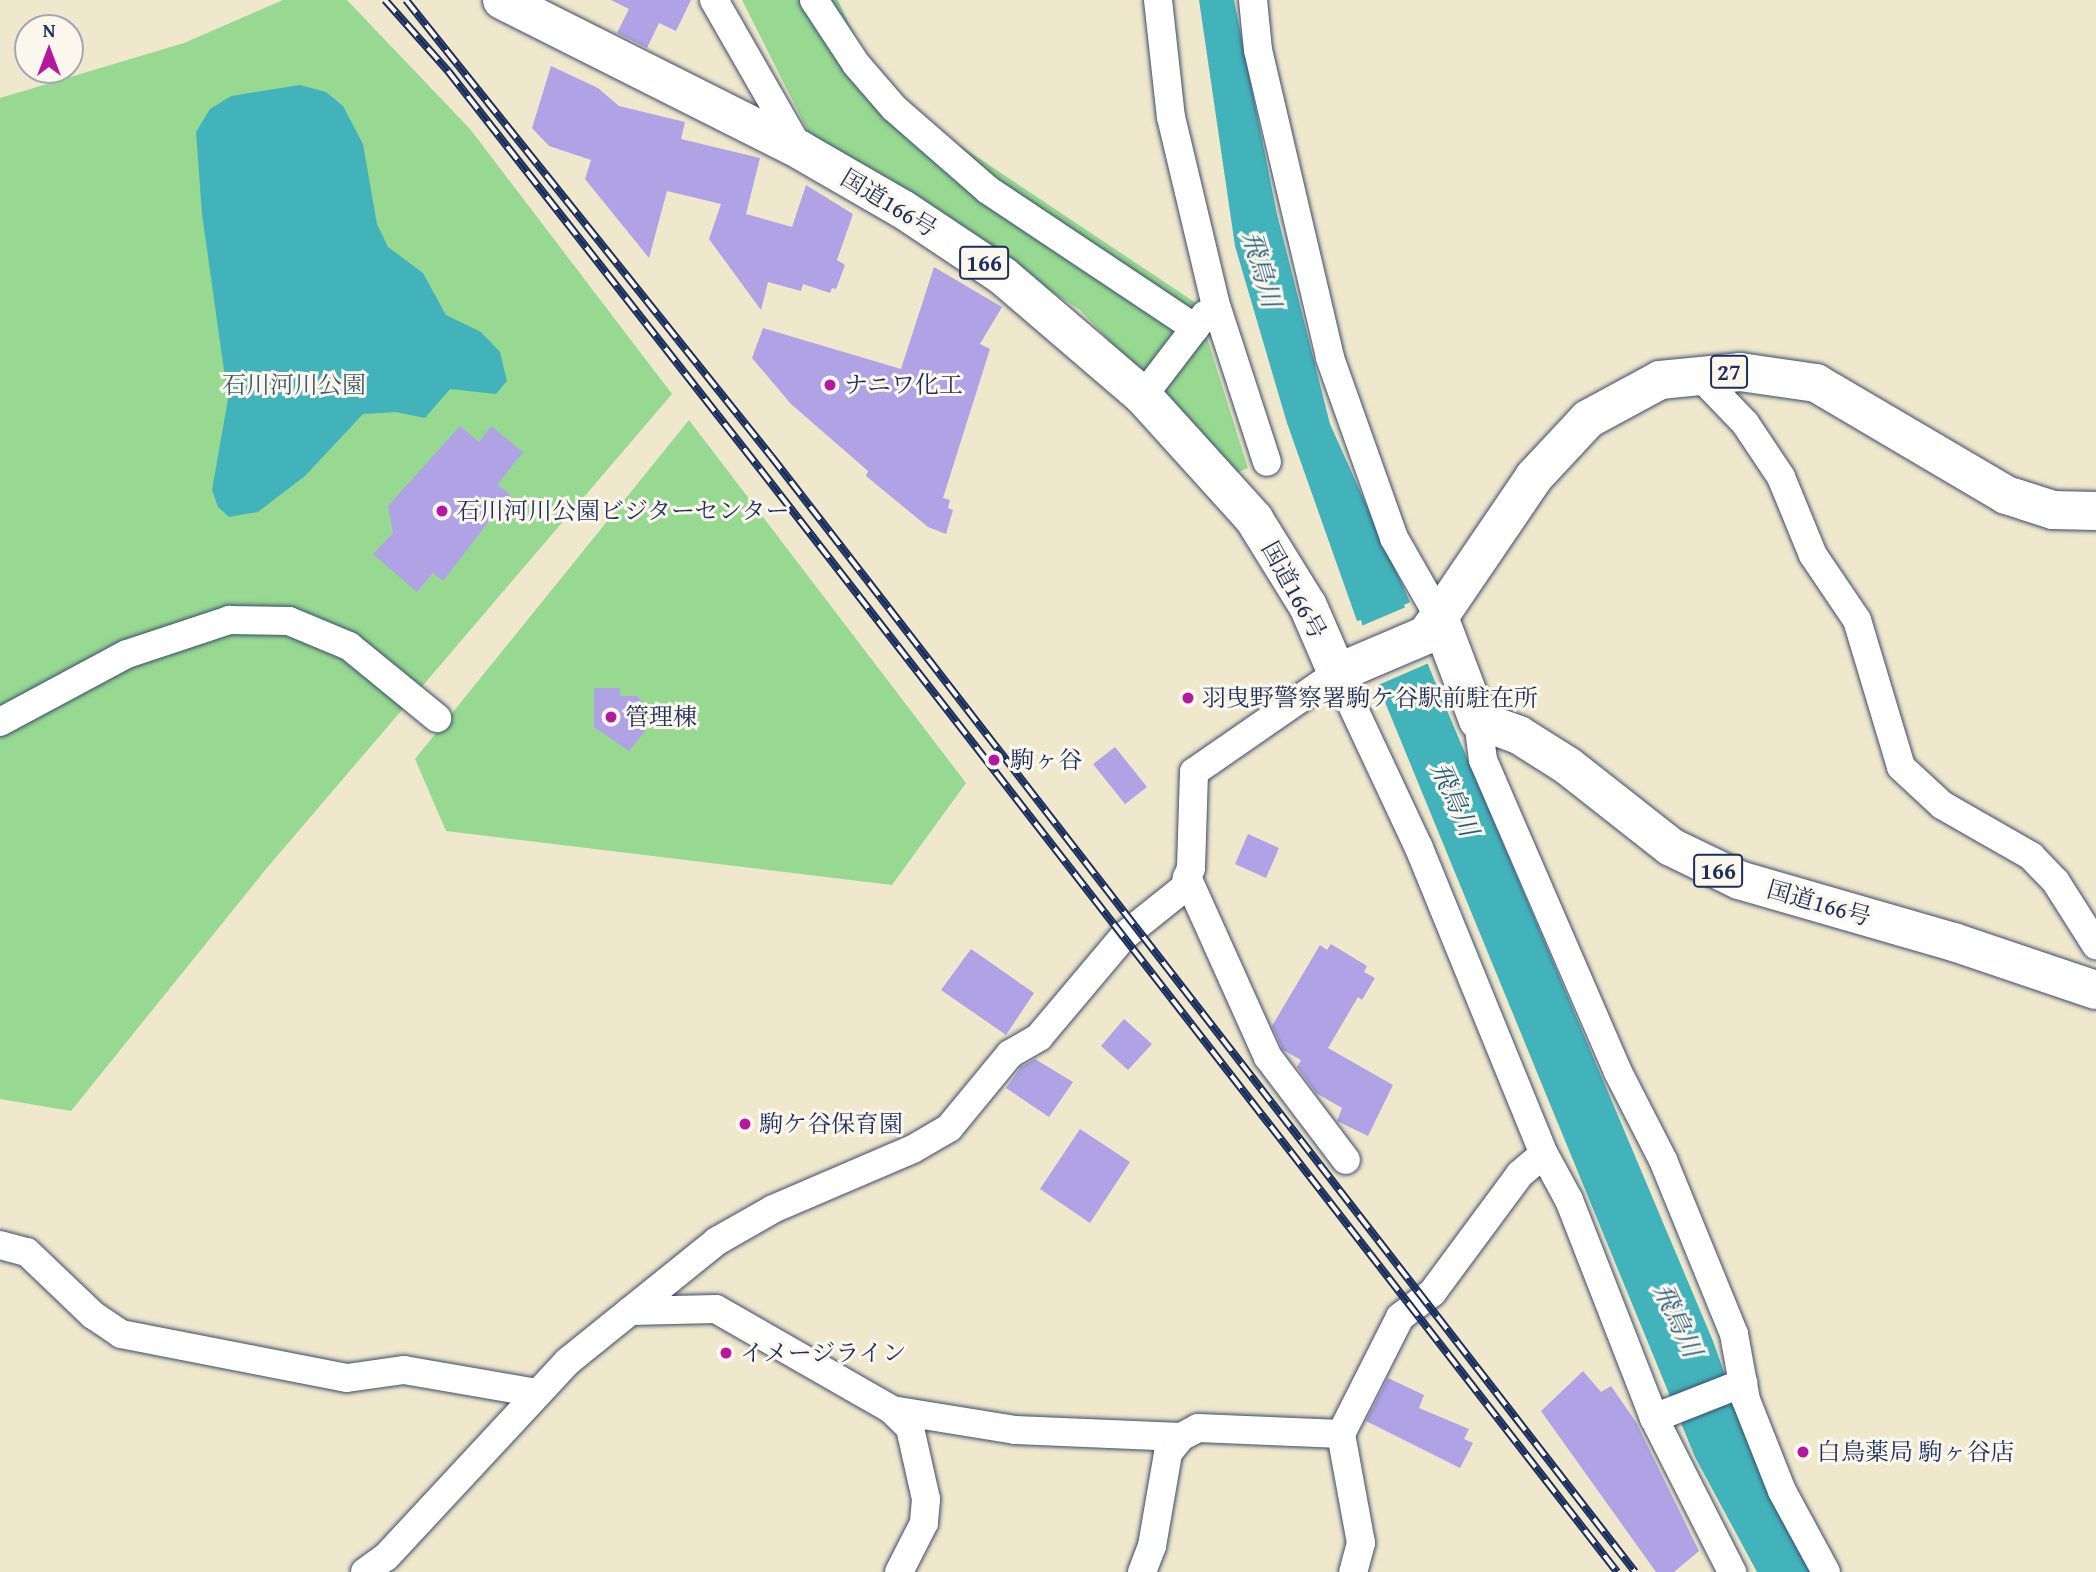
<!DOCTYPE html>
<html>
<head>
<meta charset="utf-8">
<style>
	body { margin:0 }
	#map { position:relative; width:2096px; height:1572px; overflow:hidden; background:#f0e8cc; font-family:"Gentium Book Plus","Noto Serif JP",serif }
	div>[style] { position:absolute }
	.green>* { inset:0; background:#97d991 }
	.water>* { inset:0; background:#43b3bb }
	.pier>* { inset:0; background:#f0e8cc }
	.building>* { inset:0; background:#afa3e6 }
	.roads { filter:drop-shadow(0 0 2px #3b4b6e) drop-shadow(0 0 2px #3b4b6e) }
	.minor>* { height:28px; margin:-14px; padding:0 14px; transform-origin:14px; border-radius:14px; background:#fff }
	.primary>* { height:38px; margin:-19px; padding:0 19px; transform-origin:19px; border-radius:19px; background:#fff }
	.trunk>* { height:38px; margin:-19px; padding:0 19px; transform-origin:19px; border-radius:19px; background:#fff }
	.rail>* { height:8px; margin-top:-4px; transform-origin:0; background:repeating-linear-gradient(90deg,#fbf7ec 0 16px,#1b2f5e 0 32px); box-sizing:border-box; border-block:2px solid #1b2f5e }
	.dots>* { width:19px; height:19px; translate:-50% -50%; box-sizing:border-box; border:4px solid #fbf7ec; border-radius:50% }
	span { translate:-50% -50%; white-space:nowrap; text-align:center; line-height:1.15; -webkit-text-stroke:6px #fbf7ec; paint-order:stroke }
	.shield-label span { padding:2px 5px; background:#fbf7ec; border:2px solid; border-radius:5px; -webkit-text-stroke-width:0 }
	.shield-label { font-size:23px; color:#1b2f5e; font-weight:700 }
	.street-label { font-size:24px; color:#1b2f5e }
	.park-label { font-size:24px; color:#3a5a6b }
	.poi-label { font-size:24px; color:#1b2f5e }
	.left { translate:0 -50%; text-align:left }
	.water-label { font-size:26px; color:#295d7f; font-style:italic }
	.north { position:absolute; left:14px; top:14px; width:70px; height:70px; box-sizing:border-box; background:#fbf7ec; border:2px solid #a1a7b3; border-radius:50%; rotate:0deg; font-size:19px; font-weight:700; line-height:28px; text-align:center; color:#1b2f5e }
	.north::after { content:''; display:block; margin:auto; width:24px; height:32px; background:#b5179e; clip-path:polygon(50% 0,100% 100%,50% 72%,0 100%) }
</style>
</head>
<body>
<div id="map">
	<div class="green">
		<i style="clip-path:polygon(283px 0,347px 0,470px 129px,672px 394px,266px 869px,71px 1111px,0 1099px,0 98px,184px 43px)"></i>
		<i style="clip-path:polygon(742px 0,838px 0,881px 93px,1196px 303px,1248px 468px,1236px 473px,1080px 310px,810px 135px)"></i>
		<i style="clip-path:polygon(689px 420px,966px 783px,892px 885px,446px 831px,415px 759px)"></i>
	</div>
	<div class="water">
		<i style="clip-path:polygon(1199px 0,1234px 0,1277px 214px,1330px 424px,1410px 602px,1404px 605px,1438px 689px,1713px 1341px,1764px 1485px,1816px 1572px,1757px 1572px,1695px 1457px,1380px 690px,1361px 620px,1357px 621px,1287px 423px,1235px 246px)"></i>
		<i style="clip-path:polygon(300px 85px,326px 92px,343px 106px,363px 144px,377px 224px,388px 247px,423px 273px,446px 315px,481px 332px,500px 352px,507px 381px,496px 394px,450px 389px,425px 418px,396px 412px,363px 414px,305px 476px,258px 512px,229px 517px,218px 507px,212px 490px,228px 399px,202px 214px,196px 132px,210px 109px,231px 96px)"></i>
	</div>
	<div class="pier">
		<i style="clip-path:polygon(1413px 604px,1409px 606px,1431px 662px,1376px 686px,1359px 627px)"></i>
	</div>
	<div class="building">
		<i style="clip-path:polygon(611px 0,691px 0,676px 31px,659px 23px,647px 48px,617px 33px,629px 9px)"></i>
		<i style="clip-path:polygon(551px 66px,598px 88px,619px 106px,685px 122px,681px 139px,760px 158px,746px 214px,792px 227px,806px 185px,853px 214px,837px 260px,845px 265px,836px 289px,832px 288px,830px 293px,803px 284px,801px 291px,768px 282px,761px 310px,709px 239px,721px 204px,667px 191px,649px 258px,585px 179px,591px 160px,549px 146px,532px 128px)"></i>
		<i style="clip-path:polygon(934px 267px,1002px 307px,980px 344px,990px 349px,943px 498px,950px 500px,948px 508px,953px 510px,946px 534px,928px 527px,866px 476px,868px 471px,791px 404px,752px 358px,763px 328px,901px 369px)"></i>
		<i style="clip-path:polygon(460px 426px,479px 442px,491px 426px,523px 452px,497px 485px,510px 494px,443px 581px,433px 573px,417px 592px,373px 554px,393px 533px,388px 506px)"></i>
		<i style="clip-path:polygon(594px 688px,620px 688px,620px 696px,637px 696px,646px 706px,646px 730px,629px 751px,594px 727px)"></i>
		<i style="clip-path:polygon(1115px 747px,1147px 787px,1125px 804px,1093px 764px)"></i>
		<i style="clip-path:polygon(1248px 834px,1279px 848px,1266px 878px,1235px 864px)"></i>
		<i style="clip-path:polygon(1331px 944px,1367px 966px,1364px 972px,1375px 978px,1362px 1000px,1358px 997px,1328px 1048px,1393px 1085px,1368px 1136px,1337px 1121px,1342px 1108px,1316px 1093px,1297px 1067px,1301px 1060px,1283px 1050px,1272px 1026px,1320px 945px,1327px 950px)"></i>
		<i style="clip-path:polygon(971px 949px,1034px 993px,1006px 1035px,941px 990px)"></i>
		<i style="clip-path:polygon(1124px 1019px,1152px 1044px,1128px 1070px,1101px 1046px)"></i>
		<i style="clip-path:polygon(1035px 1059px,1073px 1082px,1049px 1117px,1006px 1088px,1021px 1067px)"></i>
		<i style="clip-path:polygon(1080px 1129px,1130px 1162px,1090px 1223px,1040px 1189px)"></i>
		<i style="clip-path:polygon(1583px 1371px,1601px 1392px,1611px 1386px,1636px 1422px,1699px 1551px,1674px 1572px,1656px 1572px,1541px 1411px)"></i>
		<i style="clip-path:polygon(1388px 1378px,1424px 1395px,1419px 1408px,1469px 1429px,1464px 1439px,1473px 1443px,1460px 1468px,1366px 1421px)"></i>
	</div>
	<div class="roads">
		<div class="minor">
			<i style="left:714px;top:0;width:173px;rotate:60.2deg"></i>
			<i style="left:814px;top:0;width:77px;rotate:56.7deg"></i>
			<i style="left:856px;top:64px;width:58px;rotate:49.2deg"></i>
			<i style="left:894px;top:108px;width:125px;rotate:41.1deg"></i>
			<i style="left:988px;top:190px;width:249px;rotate:33.7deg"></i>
			<i style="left:1158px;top:0;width:118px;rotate:83.7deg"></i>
			<i style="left:1171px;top:117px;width:190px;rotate:76.6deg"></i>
			<i style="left:1215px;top:302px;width:168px;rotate:72deg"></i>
			<i style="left:1253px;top:0;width:50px;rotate:84.3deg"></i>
			<i style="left:1258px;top:50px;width:316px;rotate:76.8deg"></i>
			<i style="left:1330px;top:358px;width:191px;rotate:70.4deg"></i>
			<i style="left:1394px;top:538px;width:91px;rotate:60.3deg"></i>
			<i style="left:1698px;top:374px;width:68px;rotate:46.2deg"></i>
			<i style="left:1745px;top:423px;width:65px;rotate:56.3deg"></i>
			<i style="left:1781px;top:477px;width:84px;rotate:67.7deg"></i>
			<i style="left:1813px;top:555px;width:78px;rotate:55.9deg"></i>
			<i style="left:1857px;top:620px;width:153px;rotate:73.3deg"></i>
			<i style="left:1901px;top:767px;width:56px;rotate:42.8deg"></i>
			<i style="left:1942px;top:805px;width:103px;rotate:29.8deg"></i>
			<i style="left:2031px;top:856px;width:36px;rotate:46deg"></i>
			<i style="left:2056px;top:882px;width:75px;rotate:57.6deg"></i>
			<i style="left:1143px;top:396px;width:102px;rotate:-52.6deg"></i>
			<i style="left:1478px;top:720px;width:40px;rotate:82.9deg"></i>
			<i style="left:1483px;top:760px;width:340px;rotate:66.6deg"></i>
			<i style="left:1618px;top:1072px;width:99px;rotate:62.9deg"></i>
			<i style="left:1663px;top:1160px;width:188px;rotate:67.8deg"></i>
			<i style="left:1734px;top:1334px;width:67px;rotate:79.7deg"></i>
			<i style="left:1746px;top:1400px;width:98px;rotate:68.4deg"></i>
			<i style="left:1782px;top:1491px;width:92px;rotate:61.5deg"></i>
			<i style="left:0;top:722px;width:144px;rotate:-28.2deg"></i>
			<i style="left:127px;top:654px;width:108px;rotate:-18.4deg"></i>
			<i style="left:229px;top:620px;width:60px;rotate:1deg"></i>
			<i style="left:289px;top:621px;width:65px;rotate:22.6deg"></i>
			<i style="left:349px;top:646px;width:114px;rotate:39.3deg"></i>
			<i style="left:1187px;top:877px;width:197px;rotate:65.8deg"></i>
			<i style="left:1268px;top:1057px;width:129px;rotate:52.9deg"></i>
			<i style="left:0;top:1245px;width:28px;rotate:15deg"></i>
			<i style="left:27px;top:1252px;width:91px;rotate:43.7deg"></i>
			<i style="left:93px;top:1315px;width:34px;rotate:34deg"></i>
			<i style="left:121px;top:1334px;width:230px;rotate:11deg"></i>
			<i style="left:347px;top:1378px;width:58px;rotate:-8deg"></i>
			<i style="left:404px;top:1370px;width:135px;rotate:9.8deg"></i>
			<i style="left:630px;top:1311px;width:86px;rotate:-1.3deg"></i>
			<i style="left:716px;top:1309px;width:203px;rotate:29.8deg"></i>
			<i style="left:892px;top:1410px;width:125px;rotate:9.2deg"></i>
			<i style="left:1015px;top:1430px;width:166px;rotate:2.4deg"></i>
			<i style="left:1181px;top:1437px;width:19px;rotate:-28deg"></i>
			<i style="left:1198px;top:1428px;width:143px;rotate:2.4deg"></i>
			<i style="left:1341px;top:1434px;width:111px;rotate:79.6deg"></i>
			<i style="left:1361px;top:1543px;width:30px;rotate:105deg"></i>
			<i style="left:892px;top:1410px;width:25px;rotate:45deg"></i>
			<i style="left:910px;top:1428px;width:73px;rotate:77.3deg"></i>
			<i style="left:926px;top:1499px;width:24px;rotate:95deg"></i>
			<i style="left:924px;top:1523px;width:55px;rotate:117deg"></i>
			<i style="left:1654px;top:1418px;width:96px;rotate:-21.5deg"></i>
			<i style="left:1341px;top:1434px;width:131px;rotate:-63.2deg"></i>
			<i style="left:1400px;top:1317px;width:40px;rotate:-37deg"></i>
			<i style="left:1432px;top:1293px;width:148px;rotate:-53.5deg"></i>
			<i style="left:1520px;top:1174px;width:31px;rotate:-40deg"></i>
			<i style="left:365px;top:1572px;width:26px;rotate:-36deg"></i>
			<i style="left:386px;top:1557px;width:266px;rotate:-47.1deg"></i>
			<i style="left:567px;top:1362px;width:193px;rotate:-38.9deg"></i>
			<i style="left:717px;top:1241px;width:64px;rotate:-29.7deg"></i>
			<i style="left:773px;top:1209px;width:152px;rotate:-23.2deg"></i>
			<i style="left:913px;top:1149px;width:42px;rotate:-30.3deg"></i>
			<i style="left:949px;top:1128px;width:96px;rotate:-50.5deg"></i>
			<i style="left:1010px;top:1054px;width:34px;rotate:-30deg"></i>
			<i style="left:1039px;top:1037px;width:132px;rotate:-49.9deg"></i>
			<i style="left:1124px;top:936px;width:77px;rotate:-38.7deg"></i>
			<i style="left:1184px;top:888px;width:21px;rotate:-71deg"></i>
			<i style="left:1191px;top:868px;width:96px;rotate:-88.2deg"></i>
			<i style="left:1194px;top:772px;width:174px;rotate:-34.7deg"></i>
			<i style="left:1337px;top:673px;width:193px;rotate:64.9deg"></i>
			<i style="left:1419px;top:848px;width:331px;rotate:67.8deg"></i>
			<i style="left:1544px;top:1154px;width:52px;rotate:61.5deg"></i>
			<i style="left:1569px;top:1200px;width:234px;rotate:68.7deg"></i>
			<i style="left:1654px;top:1418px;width:173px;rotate:63.1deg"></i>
			<i style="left:1142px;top:1572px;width:28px;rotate:-69deg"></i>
			<i style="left:1152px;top:1546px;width:94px;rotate:-80.2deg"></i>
			<i style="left:1168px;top:1453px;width:21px;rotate:-51deg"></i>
		</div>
		<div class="primary">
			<i style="left:1439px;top:617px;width:169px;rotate:-55.8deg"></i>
			<i style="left:1534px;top:477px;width:79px;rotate:-47deg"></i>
			<i style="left:1588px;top:419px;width:82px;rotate:-28.4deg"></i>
			<i style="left:1660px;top:380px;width:80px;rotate:-5.7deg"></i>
			<i style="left:1740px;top:372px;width:77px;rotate:8.2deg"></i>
			<i style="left:1816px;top:383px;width:221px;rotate:30.5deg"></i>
			<i style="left:2006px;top:495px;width:49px;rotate:17.7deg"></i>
			<i style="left:2053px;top:510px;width:43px;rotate:1.3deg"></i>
		</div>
		<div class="trunk">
			<i style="left:502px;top:0;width:334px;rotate:26.7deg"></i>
			<i style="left:800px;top:150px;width:120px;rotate:30deg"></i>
			<i style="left:904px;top:210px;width:119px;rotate:33.7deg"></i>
			<i style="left:1003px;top:276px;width:184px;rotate:40.6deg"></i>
			<i style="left:1143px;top:396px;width:166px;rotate:47.9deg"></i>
			<i style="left:1254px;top:519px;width:102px;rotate:58.2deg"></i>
			<i style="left:1308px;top:606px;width:73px;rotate:66.6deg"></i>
			<i style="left:1337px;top:673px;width:97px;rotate:-23.1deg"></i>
			<i style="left:1426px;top:635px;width:22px;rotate:-54deg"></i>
			<i style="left:1439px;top:617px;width:110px;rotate:69.3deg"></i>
			<i style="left:1478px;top:720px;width:44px;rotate:20.1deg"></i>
			<i style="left:1519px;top:735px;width:58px;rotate:32.3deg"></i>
			<i style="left:1568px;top:766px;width:131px;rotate:38.2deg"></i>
			<i style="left:1671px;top:847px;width:76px;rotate:25.9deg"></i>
			<i style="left:1739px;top:880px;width:224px;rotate:16.1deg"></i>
			<i style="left:1954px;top:942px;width:150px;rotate:18.7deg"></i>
		</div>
	</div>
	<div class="rail">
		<i style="left:385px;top:0;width:95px;rotate:48.4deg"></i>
		<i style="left:448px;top:71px;width:506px;rotate:51.91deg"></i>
		<i style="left:760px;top:469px;width:1397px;rotate:52.15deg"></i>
		<i style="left:406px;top:0;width:584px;rotate:51.32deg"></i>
		<i style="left:771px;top:456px;width:1411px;rotate:52.25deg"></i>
	</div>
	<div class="dots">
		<i style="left:830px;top:385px;background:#b5179e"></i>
		<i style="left:442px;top:511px;background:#b5179e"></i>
		<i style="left:1188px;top:698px;background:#b5179e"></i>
		<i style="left:611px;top:717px;background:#b5179e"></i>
		<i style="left:994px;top:760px;background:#b5179e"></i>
		<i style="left:745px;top:1124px;background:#b5179e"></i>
		<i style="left:726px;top:1353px;background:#b5179e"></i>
		<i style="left:1803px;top:1452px;background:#b5179e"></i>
	</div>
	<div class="shield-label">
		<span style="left:984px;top:263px">166</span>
		<span style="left:1729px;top:372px">27</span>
		<span style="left:1718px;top:871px">166</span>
	</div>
	<div class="street-label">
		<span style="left:889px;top:203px;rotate:31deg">国道166号</span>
		<span style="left:1294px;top:590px;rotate:61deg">国道166号</span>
		<span style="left:1819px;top:903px;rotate:16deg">国道166号</span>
	</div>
	<div class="park-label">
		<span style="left:294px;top:385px">石川河川公園</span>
	</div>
	<div class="poi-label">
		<span class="left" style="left:844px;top:385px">ナニワ化工</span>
		<span class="left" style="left:456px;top:511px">石川河川公園ビジターセンター</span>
		<span class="left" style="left:1202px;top:698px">羽曳野警察署駒ケ谷駅前駐在所</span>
		<span class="left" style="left:625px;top:717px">管理棟</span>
		<span class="left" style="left:1010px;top:760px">駒ヶ谷</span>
		<span class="left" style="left:759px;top:1124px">駒ケ谷保育園</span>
		<span class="left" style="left:740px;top:1353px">イメージライン</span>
		<span class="left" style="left:1817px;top:1452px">白鳥薬局 駒ヶ谷店</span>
	</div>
	<div class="water-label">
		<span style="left:1262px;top:269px;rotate:74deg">飛鳥川</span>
		<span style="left:1455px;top:799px;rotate:66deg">飛鳥川</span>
		<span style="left:1678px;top:1320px;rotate:65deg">飛鳥川</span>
	</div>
	<div class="north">N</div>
</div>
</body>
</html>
